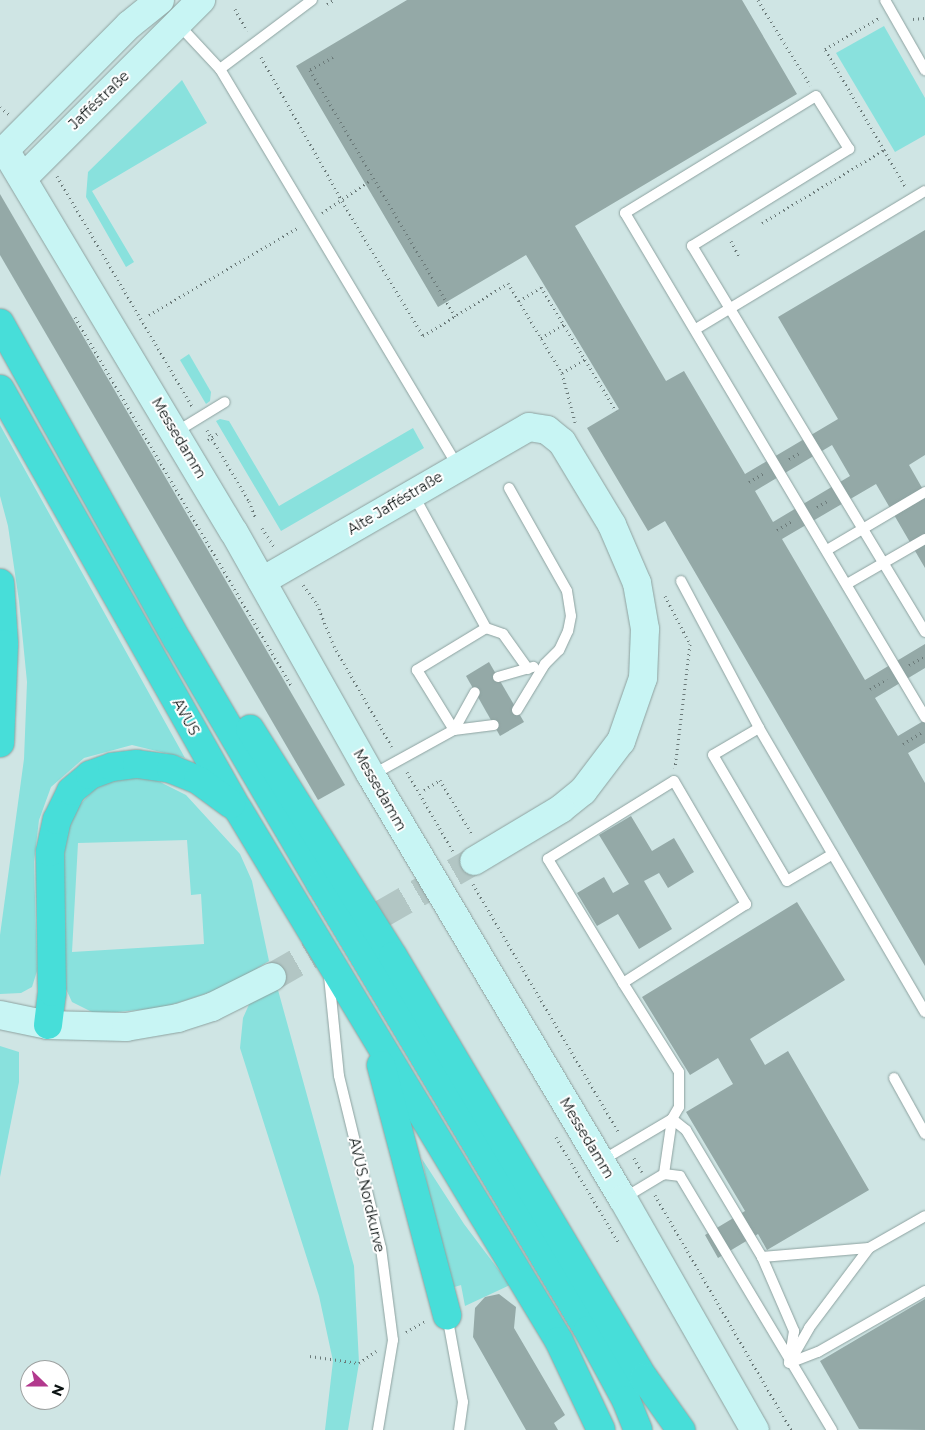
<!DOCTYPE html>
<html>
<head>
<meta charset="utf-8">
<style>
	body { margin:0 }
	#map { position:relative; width:925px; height:1430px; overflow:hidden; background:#cfe5e4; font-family:Montserrat,sans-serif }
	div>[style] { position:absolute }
	.green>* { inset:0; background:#89e1dd }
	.building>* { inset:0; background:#94a9a7 }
	.secondary-tunnel>* { height:28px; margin-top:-14px; transform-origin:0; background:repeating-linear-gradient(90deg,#b2c6c4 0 28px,transparent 0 42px) }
	.path>* { height:3px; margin-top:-1.5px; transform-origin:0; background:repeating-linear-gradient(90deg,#6b7a79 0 1px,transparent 0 5px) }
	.roads { filter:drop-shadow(0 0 1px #8da2a0) drop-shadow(0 0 1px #8da2a0) }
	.service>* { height:10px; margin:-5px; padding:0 5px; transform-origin:5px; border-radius:5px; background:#fff }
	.secondary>* { height:28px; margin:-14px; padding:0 14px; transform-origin:14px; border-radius:14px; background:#c8f5f4 }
	.motorway>* { height:28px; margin:-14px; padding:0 14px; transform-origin:14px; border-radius:14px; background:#47ded9 }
	span { translate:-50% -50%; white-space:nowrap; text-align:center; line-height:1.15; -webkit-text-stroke:4px #fff; paint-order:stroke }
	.street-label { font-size:14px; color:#0b1312 }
	.north { position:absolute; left:20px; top:1360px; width:50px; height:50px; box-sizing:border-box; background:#fff; border:1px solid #9da1a0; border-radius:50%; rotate:112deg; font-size:14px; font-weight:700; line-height:20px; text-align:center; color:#0b1312 }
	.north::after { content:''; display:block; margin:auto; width:18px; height:22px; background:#b2398d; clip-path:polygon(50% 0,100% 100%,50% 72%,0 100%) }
</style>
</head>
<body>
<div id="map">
	<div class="green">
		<i style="clip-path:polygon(884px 26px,925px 98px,925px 135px,895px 152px,836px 53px)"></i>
		<i style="clip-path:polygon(182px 80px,207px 123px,92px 191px,134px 262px,126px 267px,86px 197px,88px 172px)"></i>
		<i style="clip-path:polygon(189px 354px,211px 392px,210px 401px,206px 404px,180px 360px)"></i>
		<i style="clip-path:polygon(220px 419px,229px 421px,279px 506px,413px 428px,424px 448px,281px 531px,216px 421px)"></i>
		<i style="clip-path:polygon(0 425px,185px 758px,132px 745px,84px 758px,51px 787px,39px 820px,34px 862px,37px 971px,32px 987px,21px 993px,0 994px,0 935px,24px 759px,27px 682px,19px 601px,8px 526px,0 496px)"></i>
		<i style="clip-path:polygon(evenodd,125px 777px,150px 777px,186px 795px,240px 854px,252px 881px,269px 961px,228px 986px,184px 1001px,160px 1008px,96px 1014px,72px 1002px,60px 976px,59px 849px,75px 810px,98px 785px,125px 777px,187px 840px,191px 895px,201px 894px,204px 944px,72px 952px,78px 843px,187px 840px)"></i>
		<i style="clip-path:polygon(278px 990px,354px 1266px,359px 1363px,348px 1430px,325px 1430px,333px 1361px,319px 1296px,240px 1048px,243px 1018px,251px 1000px)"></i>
		<i style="clip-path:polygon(0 1046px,19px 1052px,19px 1082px,0 1177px)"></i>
		<i style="clip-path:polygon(422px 1159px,464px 1224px,510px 1285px,465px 1306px,461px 1285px,448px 1289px)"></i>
	</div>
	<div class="building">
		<i style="clip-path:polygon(evenodd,407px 0,742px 0,797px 94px,575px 226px,666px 381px,684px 371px,745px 474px,838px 419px,778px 317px,925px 230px,925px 455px,909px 465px,925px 493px,925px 568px,876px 484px,782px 539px,865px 680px,925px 644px,925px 668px,875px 698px,898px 736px,925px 720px,925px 743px,908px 753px,925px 783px,925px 966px,665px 521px,648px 531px,587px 428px,619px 409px,526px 255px,438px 307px,296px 66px,407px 0,832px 445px,850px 476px,773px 522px,755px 491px,832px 445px)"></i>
		<i style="clip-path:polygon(0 194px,345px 785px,318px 800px,0 255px)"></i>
		<i style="clip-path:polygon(489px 662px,524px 722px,500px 736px,466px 676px)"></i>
		<i style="clip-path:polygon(631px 816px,652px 851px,674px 838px,694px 872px,668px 888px,659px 873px,644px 881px,672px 929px,639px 949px,618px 914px,597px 926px,577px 893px,604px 877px,613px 893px,629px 884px,599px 835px)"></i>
		<i style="clip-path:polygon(797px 902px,845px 980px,750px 1039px,765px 1065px,788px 1051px,869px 1190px,767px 1250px,758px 1234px,718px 1258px,705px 1235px,745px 1211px,686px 1112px,733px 1084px,718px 1058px,690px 1075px,642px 997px)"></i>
		<i style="clip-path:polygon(499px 1294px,516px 1307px,514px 1328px,565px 1415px,554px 1423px,558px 1430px,526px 1430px,473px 1337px,475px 1308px,485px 1297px)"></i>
		<i style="clip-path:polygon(925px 1299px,925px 1430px,859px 1429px,820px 1361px)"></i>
	</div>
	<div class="secondary-tunnel">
		<i style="left:272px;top:977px;width:233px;rotate:-29.9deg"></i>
	</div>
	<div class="path">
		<i style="left:758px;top:0;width:100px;rotate:58.5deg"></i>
		<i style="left:327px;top:4px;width:8px;rotate:-30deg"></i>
		<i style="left:235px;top:9px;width:25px;rotate:61deg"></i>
		<i style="left:913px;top:19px;width:11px;rotate:-5deg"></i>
		<i style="left:261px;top:57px;width:165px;rotate:60.6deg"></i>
		<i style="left:342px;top:201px;width:157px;rotate:59deg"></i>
		<i style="left:423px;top:336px;width:100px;rotate:-31.9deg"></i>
		<i style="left:508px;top:283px;width:105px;rotate:59deg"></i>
		<i style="left:562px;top:373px;width:51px;rotate:75.1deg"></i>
		<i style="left:333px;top:57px;width:26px;rotate:151deg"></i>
		<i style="left:310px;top:70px;width:286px;rotate:59.5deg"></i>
		<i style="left:0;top:107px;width:11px;rotate:38deg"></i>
		<i style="left:884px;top:150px;width:42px;rotate:59.7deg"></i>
		<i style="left:57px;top:176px;width:267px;rotate:59.6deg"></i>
		<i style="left:322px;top:213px;width:60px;rotate:-34.2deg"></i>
		<i style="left:762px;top:223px;width:142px;rotate:-30.9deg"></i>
		<i style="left:884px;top:150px;width:117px;rotate:-120.3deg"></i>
		<i style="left:825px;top:49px;width:62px;rotate:-29.9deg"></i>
		<i style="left:731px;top:241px;width:18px;rotate:63deg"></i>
		<i style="left:519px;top:301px;width:26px;rotate:-32deg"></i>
		<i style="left:541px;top:287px;width:145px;rotate:58.8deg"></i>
		<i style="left:149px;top:315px;width:174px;rotate:-30.4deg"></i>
		<i style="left:75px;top:317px;width:427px;rotate:59.6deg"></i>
		<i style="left:541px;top:338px;width:27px;rotate:-31deg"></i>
		<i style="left:562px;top:373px;width:27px;rotate:-31deg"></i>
		<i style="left:207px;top:430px;width:82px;rotate:59.4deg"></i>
		<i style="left:249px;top:501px;width:19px;rotate:69deg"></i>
		<i style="left:208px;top:440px;width:11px;rotate:-34deg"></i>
		<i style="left:789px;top:459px;width:14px;rotate:-30deg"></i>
		<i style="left:749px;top:482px;width:17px;rotate:-31deg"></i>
		<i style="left:817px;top:507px;width:14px;rotate:-30deg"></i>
		<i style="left:262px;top:528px;width:24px;rotate:57deg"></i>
		<i style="left:777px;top:530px;width:17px;rotate:-31deg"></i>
		<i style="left:303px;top:585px;width:24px;rotate:54deg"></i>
		<i style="left:317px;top:604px;width:45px;rotate:68deg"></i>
		<i style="left:334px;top:646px;width:116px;rotate:60.1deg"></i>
		<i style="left:665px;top:596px;width:54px;rotate:62.5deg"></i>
		<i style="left:690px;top:644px;width:125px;rotate:96.9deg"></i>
		<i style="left:909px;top:665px;width:18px;rotate:-29deg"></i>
		<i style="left:870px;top:689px;width:20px;rotate:-30deg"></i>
		<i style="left:903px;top:744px;width:22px;rotate:-32deg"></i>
		<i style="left:407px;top:772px;width:91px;rotate:59.8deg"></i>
		<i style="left:424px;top:790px;width:19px;rotate:-32deg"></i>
		<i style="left:440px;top:780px;width:63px;rotate:59.3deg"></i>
		<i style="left:473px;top:884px;width:289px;rotate:59.6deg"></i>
		<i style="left:556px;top:1137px;width:123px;rotate:59.3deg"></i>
		<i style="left:634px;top:1158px;width:16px;rotate:60deg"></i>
		<i style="left:655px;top:1195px;width:272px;rotate:59.9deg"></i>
		<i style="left:406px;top:1332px;width:22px;rotate:-30deg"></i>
		<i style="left:310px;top:1356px;width:49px;rotate:8.1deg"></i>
		<i style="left:359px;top:1363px;width:21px;rotate:-35deg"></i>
	</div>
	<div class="roads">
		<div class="service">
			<i style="left:885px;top:0;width:81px;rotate:60.3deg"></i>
			<i style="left:178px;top:24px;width:62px;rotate:47deg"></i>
			<i style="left:220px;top:69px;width:463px;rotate:59.1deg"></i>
			<i style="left:220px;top:69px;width:115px;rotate:-36.9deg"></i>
			<i style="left:696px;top:329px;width:267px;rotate:-31.1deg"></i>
			<i style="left:176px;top:432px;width:57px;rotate:-31.5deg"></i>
			<i style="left:509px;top:488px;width:118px;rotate:60.6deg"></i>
			<i style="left:567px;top:591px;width:25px;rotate:81deg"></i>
			<i style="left:571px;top:616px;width:15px;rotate:101deg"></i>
			<i style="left:568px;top:631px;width:21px;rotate:115deg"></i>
			<i style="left:559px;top:650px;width:20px;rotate:135deg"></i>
			<i style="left:545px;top:664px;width:54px;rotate:121.3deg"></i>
			<i style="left:413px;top:494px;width:153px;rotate:61.4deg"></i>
			<i style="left:486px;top:628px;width:81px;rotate:148.7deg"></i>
			<i style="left:417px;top:670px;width:70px;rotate:58.3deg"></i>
			<i style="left:827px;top:550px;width:114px;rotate:-30.6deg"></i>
			<i style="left:681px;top:581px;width:166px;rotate:62deg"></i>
			<i style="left:759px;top:728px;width:329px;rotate:59.7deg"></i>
			<i style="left:847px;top:584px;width:90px;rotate:-30deg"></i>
			<i style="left:486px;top:628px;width:18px;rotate:19deg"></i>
			<i style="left:503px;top:634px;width:43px;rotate:54.5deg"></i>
			<i style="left:925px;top:632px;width:451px;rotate:-121.1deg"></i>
			<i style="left:692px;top:246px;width:185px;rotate:-31.7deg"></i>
			<i style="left:849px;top:149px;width:62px;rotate:-121.9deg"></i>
			<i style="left:816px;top:96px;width:224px;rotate:148.5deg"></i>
			<i style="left:625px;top:213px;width:587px;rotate:59.24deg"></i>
			<i style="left:498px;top:677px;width:37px;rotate:-16deg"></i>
			<i style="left:759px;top:728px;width:53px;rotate:149.6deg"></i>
			<i style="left:713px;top:755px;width:146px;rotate:59.6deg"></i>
			<i style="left:787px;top:881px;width:53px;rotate:-30.4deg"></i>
			<i style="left:454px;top:730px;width:43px;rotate:-61.1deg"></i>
			<i style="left:372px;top:775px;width:94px;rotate:-28.8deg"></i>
			<i style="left:454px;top:730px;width:40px;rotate:-7.1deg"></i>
			<i style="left:329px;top:976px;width:100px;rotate:84.3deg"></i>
			<i style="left:339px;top:1076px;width:177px;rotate:76.3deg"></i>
			<i style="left:381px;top:1248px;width:93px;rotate:82.6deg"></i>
			<i style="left:393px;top:1340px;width:91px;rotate:99.5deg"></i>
			<i style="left:623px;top:983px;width:145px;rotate:-121.2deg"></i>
			<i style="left:548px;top:859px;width:148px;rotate:-31.8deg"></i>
			<i style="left:674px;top:781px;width:143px;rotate:59.7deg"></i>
			<i style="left:746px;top:904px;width:146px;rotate:147.3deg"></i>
			<i style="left:623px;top:983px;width:105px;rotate:57.8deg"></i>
			<i style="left:679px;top:1072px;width:35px;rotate:90deg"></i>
			<i style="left:679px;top:1107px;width:14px;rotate:120deg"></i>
			<i style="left:672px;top:1119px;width:56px;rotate:98.3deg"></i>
			<i style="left:894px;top:1078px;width:64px;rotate:61deg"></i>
			<i style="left:672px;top:1119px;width:18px;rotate:38deg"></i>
			<i style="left:686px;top:1130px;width:148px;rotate:59.1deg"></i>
			<i style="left:762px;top:1257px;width:81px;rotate:66.6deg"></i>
			<i style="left:794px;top:1331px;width:32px;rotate:99deg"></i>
			<i style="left:601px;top:1161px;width:82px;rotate:-30.6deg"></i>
			<i style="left:624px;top:1198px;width:47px;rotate:-31deg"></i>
			<i style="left:664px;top:1174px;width:16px;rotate:7deg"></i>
			<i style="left:680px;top:1176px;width:296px;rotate:59.1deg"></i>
			<i style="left:762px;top:1257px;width:107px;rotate:-4.8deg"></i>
			<i style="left:447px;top:1315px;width:88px;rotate:79.6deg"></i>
			<i style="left:463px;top:1402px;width:28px;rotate:98deg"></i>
			<i style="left:792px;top:1358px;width:34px;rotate:-60deg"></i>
			<i style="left:809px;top:1328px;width:100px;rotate:-53.1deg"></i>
			<i style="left:869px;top:1248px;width:64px;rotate:-29.7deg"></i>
			<i style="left:789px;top:1363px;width:31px;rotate:-21deg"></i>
			<i style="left:818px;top:1352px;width:123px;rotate:-29.7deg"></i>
		</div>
		<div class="secondary">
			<i style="left:160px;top:0;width:40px;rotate:141deg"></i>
			<i style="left:129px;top:25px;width:176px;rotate:134.8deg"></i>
			<i style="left:5px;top:150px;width:445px;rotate:59.1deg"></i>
			<i style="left:234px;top:532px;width:279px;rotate:60.6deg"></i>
			<i style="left:371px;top:775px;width:493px;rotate:59.3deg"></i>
			<i style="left:623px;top:1199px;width:266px;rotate:60.3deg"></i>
			<i style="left:23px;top:178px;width:252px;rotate:-45deg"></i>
			<i style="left:262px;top:581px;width:308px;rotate:-30deg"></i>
			<i style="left:529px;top:427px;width:18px;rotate:9deg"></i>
			<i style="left:547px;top:430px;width:19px;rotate:39deg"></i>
			<i style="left:562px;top:442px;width:97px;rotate:58.9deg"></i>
			<i style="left:612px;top:525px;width:63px;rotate:66.7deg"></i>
			<i style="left:637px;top:583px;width:47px;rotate:80.1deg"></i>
			<i style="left:645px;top:629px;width:49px;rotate:92.3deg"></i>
			<i style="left:643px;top:678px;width:67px;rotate:109.2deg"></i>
			<i style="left:621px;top:741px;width:63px;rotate:127.2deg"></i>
			<i style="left:583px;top:791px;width:28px;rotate:141deg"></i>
			<i style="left:561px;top:809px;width:101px;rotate:149.1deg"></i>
			<i style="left:0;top:1015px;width:49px;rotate:11.8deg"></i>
			<i style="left:48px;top:1025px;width:78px;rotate:1.5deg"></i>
			<i style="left:126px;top:1027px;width:53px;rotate:-9.8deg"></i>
			<i style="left:178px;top:1018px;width:36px;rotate:-18deg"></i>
			<i style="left:212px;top:1007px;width:67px;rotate:-26.6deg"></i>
		</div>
		<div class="motorway">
			<i style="left:0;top:323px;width:364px;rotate:60.8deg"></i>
			<i style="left:178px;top:641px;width:283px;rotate:59.6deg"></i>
			<i style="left:321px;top:885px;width:519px;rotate:59.04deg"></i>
			<i style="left:588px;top:1330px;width:80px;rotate:61.5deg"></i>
			<i style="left:626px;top:1400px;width:32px;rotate:68deg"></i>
			<i style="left:0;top:389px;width:483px;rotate:60.5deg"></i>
			<i style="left:238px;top:809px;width:621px;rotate:58.89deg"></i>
			<i style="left:559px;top:1341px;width:98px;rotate:64.7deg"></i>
			<i style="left:0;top:583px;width:61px;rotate:86.2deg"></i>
			<i style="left:4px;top:644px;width:99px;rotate:92.3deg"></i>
			<i style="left:250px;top:729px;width:268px;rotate:57.8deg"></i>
			<i style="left:393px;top:956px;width:491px;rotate:59.3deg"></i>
			<i style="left:644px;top:1378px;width:64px;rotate:54.6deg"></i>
			<i style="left:48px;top:1025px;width:33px;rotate:-83deg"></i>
			<i style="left:52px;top:992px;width:140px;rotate:-90.8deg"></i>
			<i style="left:50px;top:852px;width:33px;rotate:-78deg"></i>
			<i style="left:57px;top:820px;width:32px;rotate:-64deg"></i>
			<i style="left:71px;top:791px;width:25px;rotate:-40deg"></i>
			<i style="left:90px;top:775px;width:23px;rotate:-20deg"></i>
			<i style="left:112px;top:767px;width:25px;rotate:-7deg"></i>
			<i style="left:137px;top:764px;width:34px;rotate:8deg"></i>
			<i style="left:171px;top:769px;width:29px;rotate:22deg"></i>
			<i style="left:198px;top:780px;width:41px;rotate:36deg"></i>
			<i style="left:381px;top:1065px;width:259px;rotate:75.2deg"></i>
		</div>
	</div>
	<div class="street-label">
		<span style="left:99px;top:100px;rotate:-44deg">Jafféstraße</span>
		<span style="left:179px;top:438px;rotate:59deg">Messedamm</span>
		<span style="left:395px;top:503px;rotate:-31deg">Alte Jafféstraße</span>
		<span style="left:186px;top:717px;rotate:61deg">AVUS</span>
		<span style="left:380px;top:790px;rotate:60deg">Messedamm</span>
		<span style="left:587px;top:1138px;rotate:59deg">Messedamm</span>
		<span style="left:367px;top:1195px;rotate:77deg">AVUS Nordkurve</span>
	</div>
	<div class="north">N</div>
</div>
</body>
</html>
